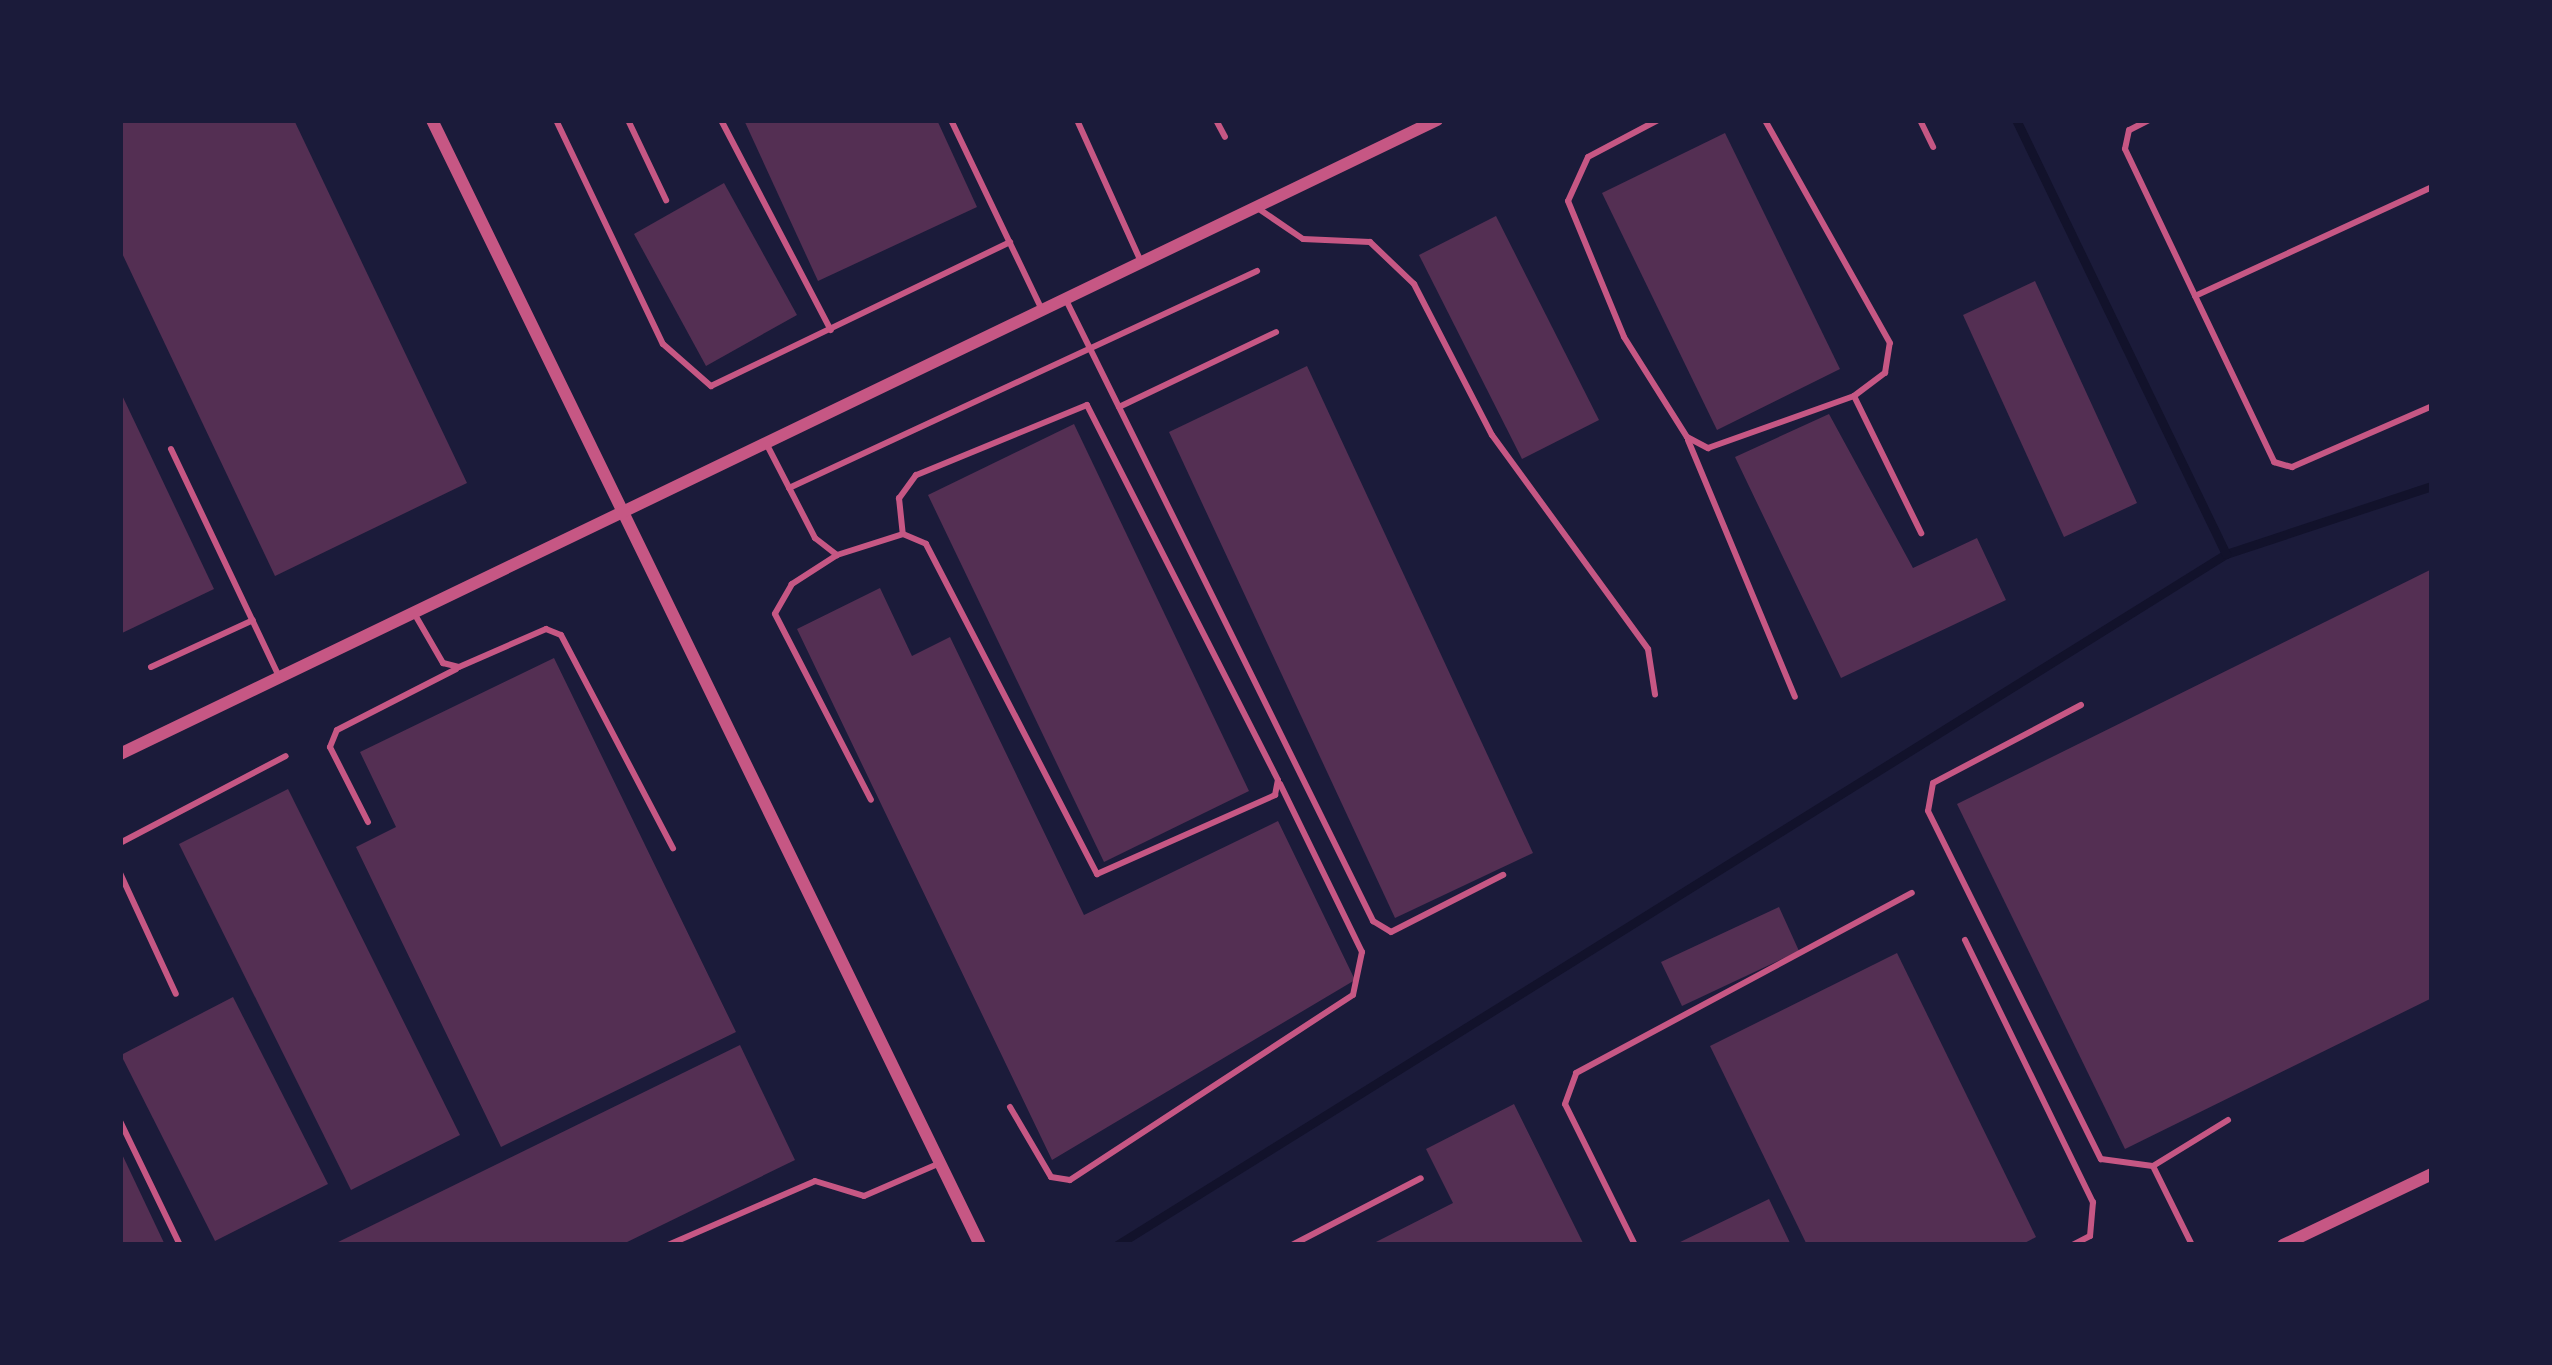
<!DOCTYPE html>
<html>
<head>
<meta charset="utf-8">
<style>
	body { margin:0 }
	#map { position:relative; width:2552px; height:1365px; overflow:hidden; background:#1b1b3a; font-family:Arial,sans-serif }
	div>[style] { position:absolute }
	.stream>* { height:9px; margin:-4.5px; padding:0 4.5px; transform-origin:4.5px; border-radius:4.5px; background:#12122b }
	.building>* { inset:0; background:#542f53 }
	.service>* { height:6px; margin:-3px; padding:0 3px; transform-origin:3px; border-radius:3px; background:#c65784 }
	.minor>* { height:12px; margin:-6px; padding:0 6px; transform-origin:6px; border-radius:6px; background:#c65784 }
	span { translate:-50% -50%; white-space:nowrap; text-align:center; line-height:1.15; -webkit-text-stroke:12px #1b1b3a; paint-order:stroke }
	.frame { position:absolute; inset:0; border:123px solid #1b1b3a; pointer-events:none }
</style>
</head>
<body>
<div id="map">
	<div class="stream">
		<i style="left:2226px;top:554px;width:217px;rotate:-18.3deg"></i>
		<i style="left:1117px;top:1245px;width:1307px;rotate:-31.93deg"></i>
		<i style="left:2226px;top:554px;width:482px;rotate:-115.8deg"></i>
	</div>
	<div class="building">
		<i style="clip-path:polygon(120px 120px,294px 120px,467px 483px,275px 576px,120px 249px)"></i>
		<i style="clip-path:polygon(744px 120px,937px 120px,977px 207px,818px 281px)"></i>
		<i style="clip-path:polygon(1725px 133px,1840px 369px,1717px 430px,1602px 193px)"></i>
		<i style="clip-path:polygon(724px 183px,797px 315px,706px 366px,634px 234px)"></i>
		<i style="clip-path:polygon(1496px 216px,1599px 420px,1522px 459px,1419px 255px)"></i>
		<i style="clip-path:polygon(2035px 281px,2137px 503px,2064px 537px,1963px 315px)"></i>
		<i style="clip-path:polygon(1307px 366px,1533px 853px,1395px 918px,1169px 432px)"></i>
		<i style="clip-path:polygon(120px 391px,214px 589px,120px 634px)"></i>
		<i style="clip-path:polygon(1829px 414px,1913px 568px,1977px 538px,2006px 600px,1841px 678px,1735px 457px)"></i>
		<i style="clip-path:polygon(1074px 424px,1249px 791px,1104px 862px,928px 495px)"></i>
		<i style="clip-path:polygon(2432px 569px,2432px 998px,2125px 1149px,1957px 804px)"></i>
		<i style="clip-path:polygon(880px 588px,912px 656px,950px 637px,1084px 915px,1278px 821px,1355px 980px,1052px 1160px,797px 629px)"></i>
		<i style="clip-path:polygon(554px 658px,736px 1032px,501px 1147px,356px 847px,396px 827px,360px 752px)"></i>
		<i style="clip-path:polygon(288px 789px,460px 1135px,351px 1190px,179px 844px)"></i>
		<i style="clip-path:polygon(1779px 907px,1799px 951px,1682px 1006px,1661px 962px)"></i>
		<i style="clip-path:polygon(1897px 953px,2036px 1237px,2021px 1245px,1807px 1245px,1710px 1046px)"></i>
		<i style="clip-path:polygon(233px 997px,328px 1184px,215px 1241px,121px 1055px)"></i>
		<i style="clip-path:polygon(740px 1045px,795px 1160px,621px 1245px,332px 1245px)"></i>
		<i style="clip-path:polygon(1514px 1104px,1584px 1245px,1370px 1245px,1453px 1203px,1426px 1149px)"></i>
		<i style="clip-path:polygon(120px 1150px,165px 1245px,120px 1245px)"></i>
		<i style="clip-path:polygon(1769px 1199px,1791px 1245px,1674px 1245px)"></i>
	</div>
	<div class="service">
		<i style="left:556px;top:120px;width:248px;rotate:64.5deg"></i>
		<i style="left:663px;top:344px;width:64px;rotate:41.2deg"></i>
		<i style="left:711px;top:386px;width:332px;rotate:-25.7deg"></i>
		<i style="left:628px;top:120px;width:89px;rotate:64.6deg"></i>
		<i style="left:721px;top:120px;width:237px;rotate:62.4deg"></i>
		<i style="left:951px;top:120px;width:211px;rotate:64.4deg"></i>
		<i style="left:1077px;top:120px;width:156px;rotate:65.7deg"></i>
		<i style="left:1216px;top:120px;width:19px;rotate:62deg"></i>
		<i style="left:1658px;top:120px;width:79px;rotate:152.1deg"></i>
		<i style="left:1588px;top:157px;width:48px;rotate:114.4deg"></i>
		<i style="left:1568px;top:201px;width:147px;rotate:67.6deg"></i>
		<i style="left:1624px;top:337px;width:118px;rotate:57.8deg"></i>
		<i style="left:1687px;top:437px;width:24px;rotate:28deg"></i>
		<i style="left:1708px;top:448px;width:155px;rotate:-19.6deg"></i>
		<i style="left:1854px;top:396px;width:39px;rotate:-37deg"></i>
		<i style="left:1885px;top:373px;width:30px;rotate:-81deg"></i>
		<i style="left:1890px;top:343px;width:256px;rotate:-119.3deg"></i>
		<i style="left:1920px;top:120px;width:30px;rotate:64deg"></i>
		<i style="left:2149px;top:120px;width:22px;rotate:153deg"></i>
		<i style="left:2129px;top:130px;width:19px;rotate:102deg"></i>
		<i style="left:2125px;top:149px;width:347px;rotate:64.5deg"></i>
		<i style="left:2274px;top:462px;width:19px;rotate:16deg"></i>
		<i style="left:2292px;top:467px;width:153px;rotate:-23.5deg"></i>
		<i style="left:1259px;top:209px;width:53px;rotate:34.3deg"></i>
		<i style="left:1303px;top:239px;width:67px;rotate:2.6deg"></i>
		<i style="left:1370px;top:242px;width:61px;rotate:43.7deg"></i>
		<i style="left:1414px;top:284px;width:170px;rotate:62.7deg"></i>
		<i style="left:1492px;top:435px;width:265px;rotate:53.9deg"></i>
		<i style="left:1648px;top:649px;width:46px;rotate:81.2deg"></i>
		<i style="left:2195px;top:296px;width:261px;rotate:-24.7deg"></i>
		<i style="left:1067px;top:302px;width:691px;rotate:63.69deg"></i>
		<i style="left:1373px;top:921px;width:21px;rotate:31deg"></i>
		<i style="left:1391px;top:932px;width:126px;rotate:-27deg"></i>
		<i style="left:1854px;top:396px;width:153px;rotate:63.9deg"></i>
		<i style="left:1119px;top:407px;width:174px;rotate:-25.5deg"></i>
		<i style="left:1688px;top:440px;width:278px;rotate:67.4deg"></i>
		<i style="left:766px;top:443px;width:107px;rotate:62.7deg"></i>
		<i style="left:815px;top:538px;width:28px;rotate:38deg"></i>
		<i style="left:837px;top:555px;width:69px;rotate:-17.7deg"></i>
		<i style="left:903px;top:534px;width:25px;rotate:23deg"></i>
		<i style="left:926px;top:544px;width:372px;rotate:62.6deg"></i>
		<i style="left:1097px;top:874px;width:195px;rotate:-23.9deg"></i>
		<i style="left:1275px;top:795px;width:15px;rotate:-79deg"></i>
		<i style="left:1278px;top:780px;width:421px;rotate:-117deg"></i>
		<i style="left:1087px;top:405px;width:185px;rotate:157.7deg"></i>
		<i style="left:916px;top:475px;width:29px;rotate:126deg"></i>
		<i style="left:899px;top:498px;width:36px;rotate:84deg"></i>
		<i style="left:171px;top:449px;width:249px;rotate:64.6deg"></i>
		<i style="left:789px;top:488px;width:516px;rotate:-24.88deg"></i>
		<i style="left:837px;top:555px;width:54px;rotate:147.2deg"></i>
		<i style="left:792px;top:584px;width:34px;rotate:120deg"></i>
		<i style="left:775px;top:614px;width:209px;rotate:62.7deg"></i>
		<i style="left:414px;top:613px;width:58px;rotate:59.9deg"></i>
		<i style="left:443px;top:663px;width:16px;rotate:14deg"></i>
		<i style="left:459px;top:667px;width:95px;rotate:-23.6deg"></i>
		<i style="left:546px;top:629px;width:16px;rotate:22deg"></i>
		<i style="left:561px;top:635px;width:241px;rotate:62.3deg"></i>
		<i style="left:151px;top:667px;width:112px;rotate:-24.7deg"></i>
		<i style="left:2081px;top:705px;width:167px;rotate:152.2deg"></i>
		<i style="left:1933px;top:783px;width:28px;rotate:100deg"></i>
		<i style="left:1928px;top:811px;width:389px;rotate:63.6deg"></i>
		<i style="left:2101px;top:1159px;width:52px;rotate:7.7deg"></i>
		<i style="left:368px;top:822px;width:84px;rotate:-116.9deg"></i>
		<i style="left:330px;top:747px;width:18px;rotate:-68deg"></i>
		<i style="left:337px;top:730px;width:134px;rotate:-27.1deg"></i>
		<i style="left:120px;top:843px;width:187px;rotate:-27.7deg"></i>
		<i style="left:120px;top:873px;width:133px;rotate:65.2deg"></i>
		<i style="left:1965px;top:940px;width:292px;rotate:64deg"></i>
		<i style="left:2093px;top:1202px;width:34px;rotate:95deg"></i>
		<i style="left:2090px;top:1236px;width:20px;rotate:153deg"></i>
		<i style="left:1010px;top:1107px;width:81px;rotate:59.6deg"></i>
		<i style="left:1051px;top:1177px;width:19px;rotate:9deg"></i>
		<i style="left:1070px;top:1180px;width:338px;rotate:-33.2deg"></i>
		<i style="left:1353px;top:995px;width:44px;rotate:-78.2deg"></i>
		<i style="left:1362px;top:952px;width:187px;rotate:-116deg"></i>
		<i style="left:120px;top:1121px;width:138px;rotate:64.2deg"></i>
		<i style="left:668px;top:1245px;width:160px;rotate:-23.5deg"></i>
		<i style="left:815px;top:1181px;width:51px;rotate:17deg"></i>
		<i style="left:864px;top:1196px;width:81px;rotate:-23.4deg"></i>
		<i style="left:1292px;top:1245px;width:145px;rotate:-27.4deg"></i>
		<i style="left:1635px;top:1245px;width:157px;rotate:-116.4deg"></i>
		<i style="left:1565px;top:1104px;width:33px;rotate:-70deg"></i>
		<i style="left:1576px;top:1073px;width:381px;rotate:-28.2deg"></i>
		<i style="left:2192px;top:1245px;width:88px;rotate:-116.3deg"></i>
		<i style="left:2153px;top:1166px;width:88px;rotate:-31.5deg"></i>
	</div>
	<div class="minor">
		<i style="left:432px;top:120px;width:1251px;rotate:64.03deg"></i>
		<i style="left:120px;top:754px;width:1462px;rotate:-25.71deg"></i>
		<i style="left:2283px;top:1245px;width:165px;rotate:-25.5deg"></i>
	</div>
	<div class="frame"></div>
</div>
</body>
</html>
